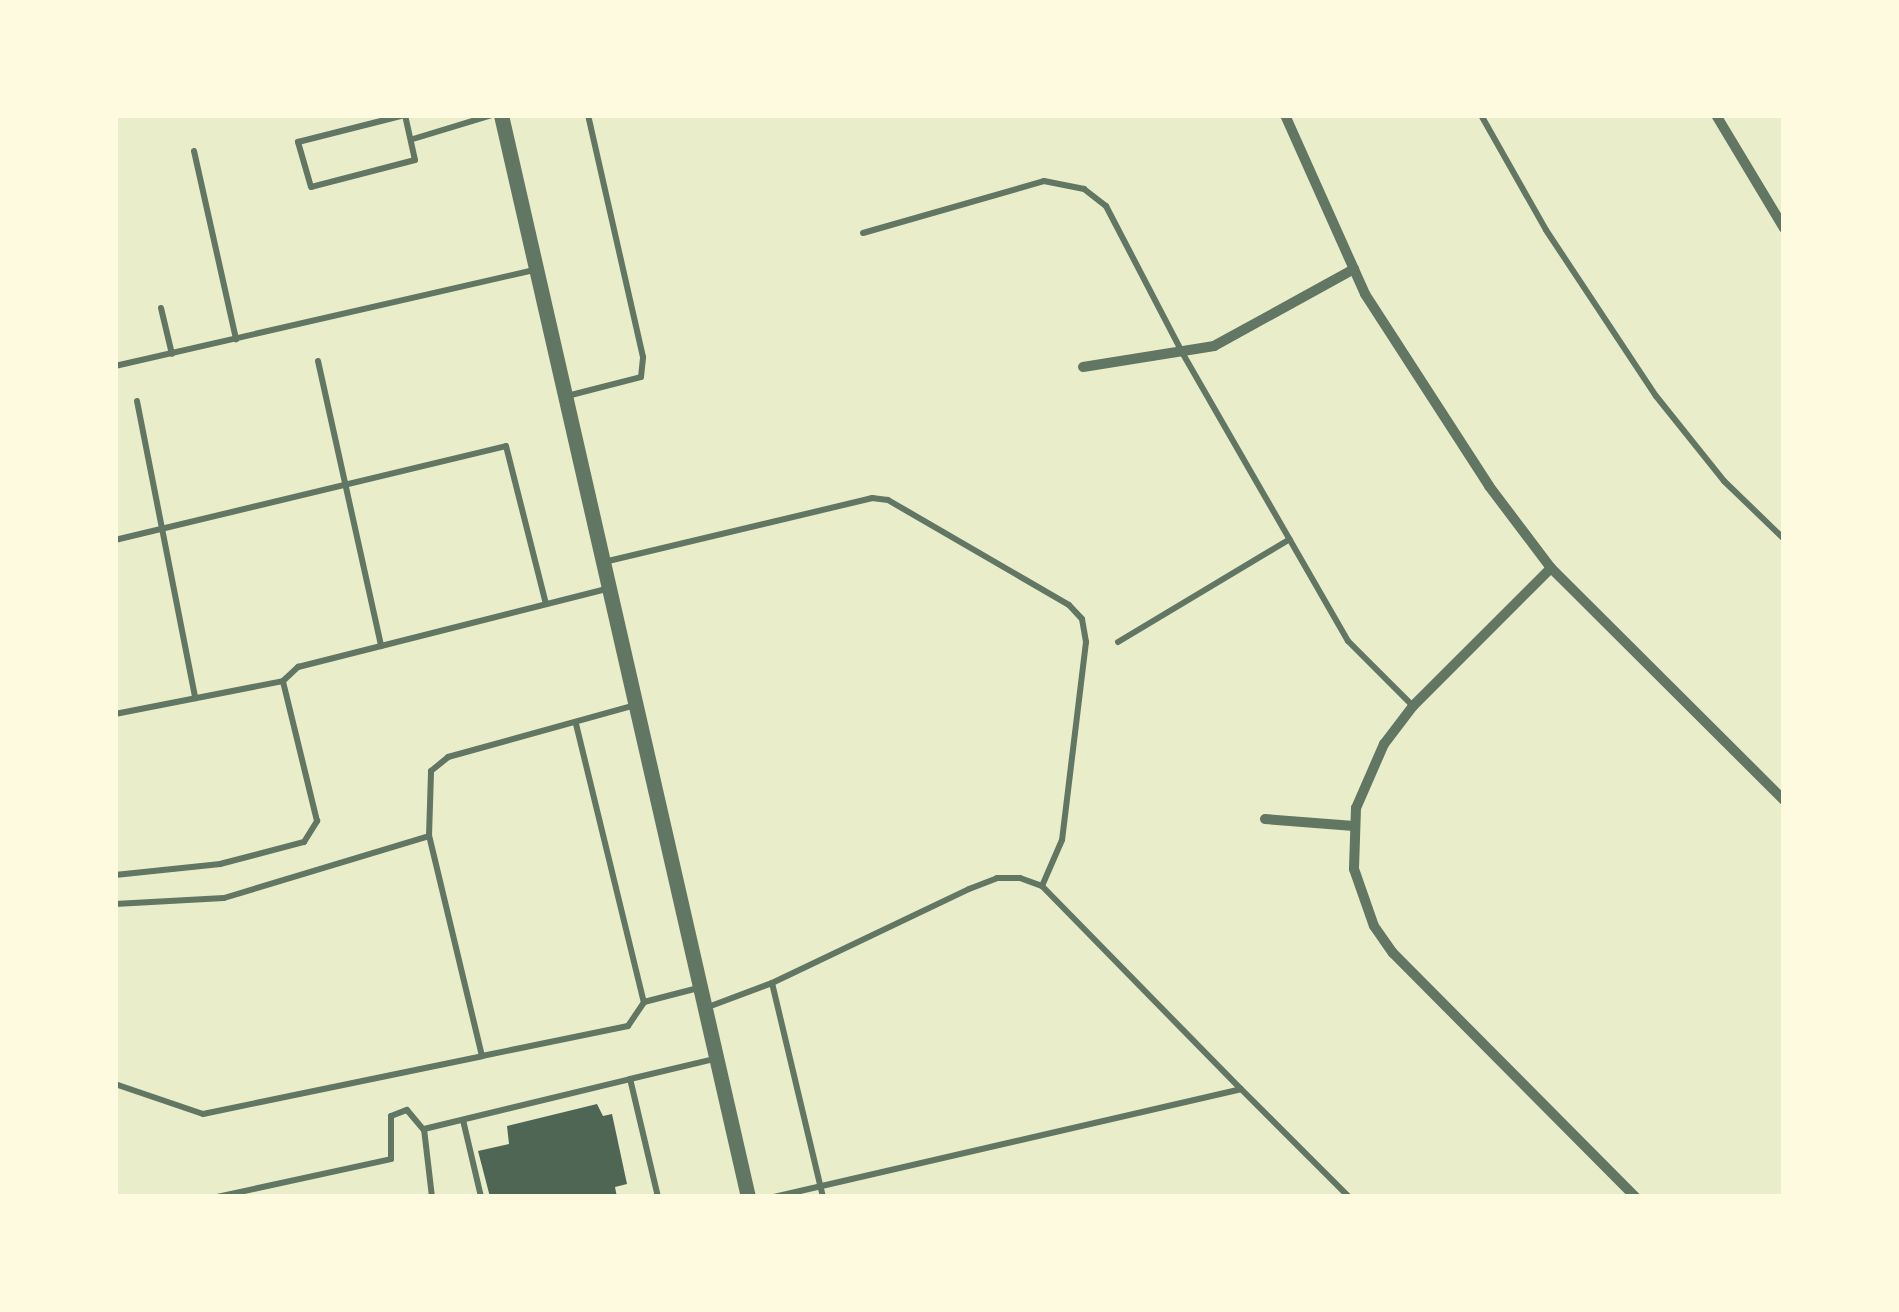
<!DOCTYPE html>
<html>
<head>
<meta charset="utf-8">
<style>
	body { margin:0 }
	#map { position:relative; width:1899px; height:1312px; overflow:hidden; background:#e9edc9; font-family:Montserrat,sans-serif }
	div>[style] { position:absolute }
	.building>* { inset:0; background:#4f6655 }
	.service>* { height:6px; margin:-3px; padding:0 3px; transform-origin:3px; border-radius:3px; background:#617663 }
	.minor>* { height:10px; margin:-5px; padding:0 5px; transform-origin:5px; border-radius:5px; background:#617663 }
	.tertiary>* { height:15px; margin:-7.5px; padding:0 7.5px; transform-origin:7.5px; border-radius:7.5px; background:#617663 }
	span { translate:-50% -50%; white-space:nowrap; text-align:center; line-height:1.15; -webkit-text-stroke:9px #fefae0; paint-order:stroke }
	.frame { position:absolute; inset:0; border:118px solid #fefae0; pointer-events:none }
</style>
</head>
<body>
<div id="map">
	<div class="building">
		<i style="clip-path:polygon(597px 1104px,603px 1116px,612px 1114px,627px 1184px,615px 1187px,617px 1197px,490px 1197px,478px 1151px,509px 1144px,507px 1126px)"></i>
	</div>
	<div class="service">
		<i style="left:405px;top:115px;width:46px;rotate:77.5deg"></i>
		<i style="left:415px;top:160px;width:107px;rotate:165.4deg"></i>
		<i style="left:311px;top:187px;width:47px;rotate:-106.1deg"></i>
		<i style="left:298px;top:142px;width:110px;rotate:-14.2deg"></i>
		<i style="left:1481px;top:115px;width:132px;rotate:60.5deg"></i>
		<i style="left:1546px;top:230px;width:199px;rotate:56.5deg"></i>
		<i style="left:1656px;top:396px;width:109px;rotate:51.3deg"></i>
		<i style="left:1724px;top:481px;width:83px;rotate:44deg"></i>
		<i style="left:413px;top:139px;width:83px;rotate:-16.9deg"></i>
		<i style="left:194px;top:151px;width:193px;rotate:77.4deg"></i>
		<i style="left:863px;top:233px;width:188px;rotate:-16deg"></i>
		<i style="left:1044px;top:181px;width:41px;rotate:11.3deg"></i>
		<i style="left:1084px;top:189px;width:28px;rotate:38deg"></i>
		<i style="left:1106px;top:206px;width:167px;rotate:62.5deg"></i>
		<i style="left:1183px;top:354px;width:331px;rotate:60.1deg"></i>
		<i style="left:1348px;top:641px;width:91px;rotate:45deg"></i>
		<i style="left:161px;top:308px;width:47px;rotate:76.6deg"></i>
		<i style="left:318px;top:361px;width:292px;rotate:77.5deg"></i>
		<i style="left:115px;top:366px;width:431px;rotate:-12.9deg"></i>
		<i style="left:567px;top:396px;width:76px;rotate:-14.4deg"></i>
		<i style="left:641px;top:377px;width:20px;rotate:-84deg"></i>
		<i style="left:643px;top:357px;width:248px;rotate:-102.8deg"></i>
		<i style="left:137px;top:401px;width:303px;rotate:78.9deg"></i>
		<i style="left:115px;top:540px;width:402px;rotate:-13.5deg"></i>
		<i style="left:506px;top:446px;width:163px;rotate:75.8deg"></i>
		<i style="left:604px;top:562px;width:276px;rotate:-13.4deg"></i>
		<i style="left:872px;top:498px;width:16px;rotate:7deg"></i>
		<i style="left:888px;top:500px;width:209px;rotate:30.1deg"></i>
		<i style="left:1069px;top:605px;width:19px;rotate:47deg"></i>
		<i style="left:1082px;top:619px;width:23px;rotate:80deg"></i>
		<i style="left:1086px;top:642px;width:199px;rotate:96.9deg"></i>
		<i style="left:1062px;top:840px;width:50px;rotate:113.5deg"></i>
		<i style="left:1118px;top:642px;width:200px;rotate:-30.9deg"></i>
		<i style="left:115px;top:714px;width:171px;rotate:-11.1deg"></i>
		<i style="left:576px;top:724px;width:286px;rotate:76.3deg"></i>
		<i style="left:115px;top:875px;width:106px;rotate:-6deg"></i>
		<i style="left:220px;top:864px;width:87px;rotate:-14.7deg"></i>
		<i style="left:304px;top:842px;width:25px;rotate:-58deg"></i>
		<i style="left:317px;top:821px;width:144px;rotate:-103.7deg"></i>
		<i style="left:283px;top:681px;width:21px;rotate:-43deg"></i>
		<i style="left:298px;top:667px;width:318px;rotate:-14.2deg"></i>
		<i style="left:115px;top:904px;width:109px;rotate:-3.2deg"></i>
		<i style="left:224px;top:898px;width:214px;rotate:-16.8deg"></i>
		<i style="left:772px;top:983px;width:218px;rotate:-25.5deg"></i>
		<i style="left:969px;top:889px;width:30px;rotate:-21deg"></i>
		<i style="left:997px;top:878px;width:23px"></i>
		<i style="left:1020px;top:878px;width:23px;rotate:20deg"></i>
		<i style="left:1042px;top:886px;width:283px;rotate:45.6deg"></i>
		<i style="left:708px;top:1007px;width:68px;rotate:-20.6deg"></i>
		<i style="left:772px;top:983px;width:220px;rotate:76.6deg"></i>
		<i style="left:482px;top:1056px;width:149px;rotate:-11.6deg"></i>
		<i style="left:628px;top:1026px;width:29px;rotate:-56deg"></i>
		<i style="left:644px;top:1002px;width:56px;rotate:-14.5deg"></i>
		<i style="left:115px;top:1084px;width:93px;rotate:18.8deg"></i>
		<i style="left:203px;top:1114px;width:285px;rotate:-11.7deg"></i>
		<i style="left:482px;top:1056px;width:226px;rotate:-103.5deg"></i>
		<i style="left:429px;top:836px;width:65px;rotate:-88.2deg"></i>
		<i style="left:431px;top:771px;width:22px;rotate:-39deg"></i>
		<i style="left:448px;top:757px;width:195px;rotate:-15.5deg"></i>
		<i style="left:463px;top:1120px;width:79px;rotate:76.8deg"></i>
		<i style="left:217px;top:1197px;width:178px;rotate:-12.3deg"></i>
		<i style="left:391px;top:1159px;width:43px;rotate:-90deg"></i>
		<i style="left:391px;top:1116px;width:17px;rotate:-21deg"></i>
		<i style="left:407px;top:1110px;width:25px;rotate:50deg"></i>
		<i style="left:432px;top:1197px;width:68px;rotate:-96.7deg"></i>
		<i style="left:424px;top:1129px;width:212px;rotate:-13.6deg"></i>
		<i style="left:658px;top:1197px;width:121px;rotate:-103.3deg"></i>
		<i style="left:630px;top:1079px;width:86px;rotate:-13.4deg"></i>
		<i style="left:774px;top:1197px;width:479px;rotate:-13deg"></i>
		<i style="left:1241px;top:1089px;width:153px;rotate:45deg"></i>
	</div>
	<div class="minor">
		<i style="left:1285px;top:115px;width:196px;rotate:65.9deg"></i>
		<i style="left:1365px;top:294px;width:229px;rotate:57.1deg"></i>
		<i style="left:1489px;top:486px;width:103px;rotate:52.9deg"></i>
		<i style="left:1551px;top:568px;width:329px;rotate:44.9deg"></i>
		<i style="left:1716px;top:115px;width:132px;rotate:59deg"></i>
		<i style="left:1083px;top:367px;width:133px;rotate:-9.1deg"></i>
		<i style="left:1214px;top:346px;width:160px;rotate:-28.8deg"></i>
		<i style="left:1551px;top:568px;width:195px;rotate:135deg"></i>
		<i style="left:1413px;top:706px;width:48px;rotate:127.3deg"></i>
		<i style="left:1384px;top:744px;width:70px;rotate:113.6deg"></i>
		<i style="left:1356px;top:808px;width:61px;rotate:91.9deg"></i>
		<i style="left:1354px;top:869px;width:60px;rotate:70.7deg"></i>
		<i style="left:1374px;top:926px;width:33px;rotate:55deg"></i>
		<i style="left:1393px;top:953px;width:344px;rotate:45.2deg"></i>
		<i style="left:1265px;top:819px;width:89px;rotate:4.5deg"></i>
	</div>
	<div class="tertiary">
		<i style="left:501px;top:115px;width:1110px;rotate:77.14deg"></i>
	</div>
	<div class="frame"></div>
</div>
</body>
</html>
